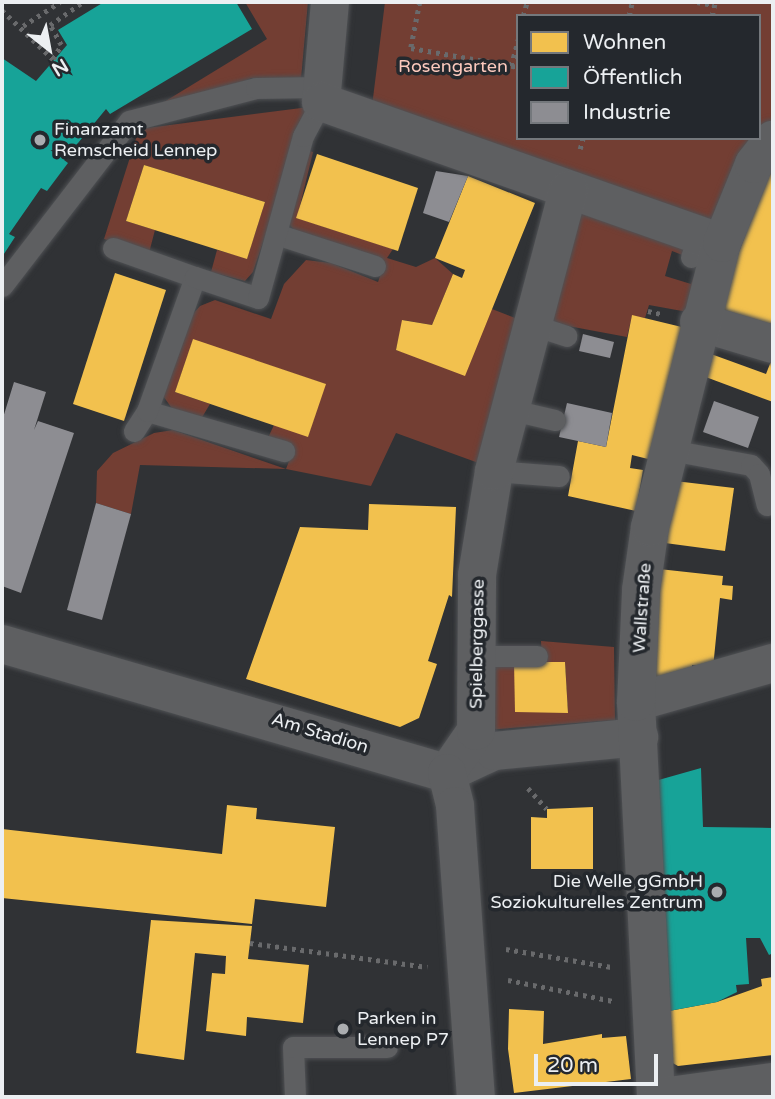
<!DOCTYPE html>
<html>
<head>
<meta charset="utf-8">
<style>
	body { margin:0 }
	#map { position:relative; width:775px; height:1099px; overflow:hidden; background:#303235; font-family:"Varela Round",sans-serif }
	div>[style] { position:absolute }
	.green>* { inset:0; background:#733e33 }
	.homes>* { inset:0; background:#f2c14e }
	.public>* { inset:0; background:#17a398 }
	.industry>* { inset:0; background:#8d8d92 }
	.path>* { height:4.5px; margin-top:-2.25px; transform-origin:0; background:repeating-linear-gradient(90deg,#696a6c 0 3.5px,transparent 0 8.5px) }
	.roads { filter:drop-shadow(0 0 2px #4f5154) drop-shadow(0 0 2px #4f5154) }
	.lane>* { height:21px; margin:-10.5px; padding:0 10.5px; transform-origin:10.5px; border-radius:10.5px; background:#5e5f61 }
	.street>* { height:38px; margin:-19px; padding:0 19px; transform-origin:19px; border-radius:19px; background:#5e5f61 }
	.dots>* { width:19px; height:19px; translate:-50% -50%; box-sizing:border-box; border:4px solid #24282d; border-radius:50% }
	span { translate:-50% -50%; white-space:nowrap; text-align:center; line-height:1.15; -webkit-text-stroke:7px #24282d; paint-order:stroke }
	.park-label { font-size:18px; color:#fcc9bd }
	.poi-label { font-size:18px; color:#eceff2 }
	.left { translate:0 -50%; text-align:left }
	.right { translate:-100% -50%; text-align:right }
	.street-label { font-size:18px; color:#eceff2 }
	.frame { position:absolute; inset:0; border:4px solid #eceff2; pointer-events:none }
	.legend { position:absolute; left:516px; top:14px; width:245px; height:126px; box-sizing:border-box; background:#24282d; border:2px solid #74787c; margin:0; padding:9px 12px; list-style:none; font-size:21px; color:#eceff2 }
	.legend li { display:flex; align-items:center; gap:14px; height:35px }
	.legend b { width:35px; border:2px solid #74787c }
	.north { position:absolute; left:14px; top:14px; width:70px; height:70px; -webkit-text-stroke:5px #24282d; paint-order:stroke; rotate:149deg; font-size:19px; font-weight:700; line-height:28px; text-align:center; color:#eceff2 }
	.north::after { content:''; display:block; margin:auto; width:24px; height:32px; background:#eceff2; clip-path:polygon(50% 0,100% 100%,50% 72%,0 100%) }
	.scale { position:absolute; left:534px; top:1054px; width:124px; height:32px; box-sizing:border-box; border:4px solid #eceff2; border-top:0; padding-left:9px; font-size:21px; line-height:24px; white-space:nowrap; color:#eceff2; -webkit-text-stroke:5px #24282d; paint-order:stroke }
</style>
</head>
<body>
<div id="map">
	<div class="green">
		<i style="clip-path:polygon(245px 2px,308px 2px,301px 79px,252px 78px,128px 124px,267px 39px)"></i>
		<i style="clip-path:polygon(evenodd,385px 2px,773px 2px,773px 121px,720px 225px,372px 106px,385px 2px,518px 16px,759px 16px,759px 138px,518px 138px,518px 16px)"></i>
		<i style="clip-path:polygon(309px 107px,253px 272px,245px 281px,211px 272px,217px 250px,247px 258px,265px 202px,144px 165px,126px 221px,155px 230px,149px 253px,104px 239px,139px 129px)"></i>
		<i style="clip-path:polygon(306px 150px,313px 152px,297px 218px,393px 249px,387px 258px,416px 267px,435px 258px,453px 274px,432px 325px,403px 320px,396px 350px,419px 357px,492px 309px,528px 323px,484px 465px,396px 433px,371px 486px,286px 469px,140px 465px,131px 514px,96px 503px,97px 471px,113px 453px,154px 433px,173px 430px,286px 469px,294px 448px,267px 440px,274px 425px,308px 436px,325px 384px,193px 340px,175px 392px,210px 404px,201px 419px,173px 410px,161px 393px,191px 316px,200px 306px,215px 300px,271px 319px,284px 284px,306px 260px,331px 263px,378px 282px,384px 264px,294px 230px,285px 219px)"></i>
		<i style="clip-path:polygon(574px 208px,687px 250px,685px 256px,672px 251px,665px 276px,691px 284px,700px 260px,693px 313px,649px 305px,645px 318px,632px 316px,627px 337px,541px 321px)"></i>
		<i style="clip-path:polygon(541px 641px,614px 647px,615px 720px,486px 730px,485px 664px,514px 667px,568px 712px,565px 662px,542px 662px)"></i>
	</div>
	<div class="homes">
		<i style="clip-path:polygon(317px 154px,418px 188px,398px 251px,296px 218px)"></i>
		<i style="clip-path:polygon(773px 161px,773px 332px,715px 316px)"></i>
		<i style="clip-path:polygon(144px 165px,265px 202px,247px 259px,126px 221px)"></i>
		<i style="clip-path:polygon(468px 176px,535px 203px,465px 376px,396px 350px,402px 320px,432px 325px,453px 274px,462px 278px,465px 270px,435px 258px)"></i>
		<i style="clip-path:polygon(115px 273px,166px 290px,124px 421px,73px 404px)"></i>
		<i style="clip-path:polygon(632px 315px,690px 329px,656px 461px,632px 455px,630px 468px,643px 470px,636px 511px,568px 496px,578px 441px,606px 447px)"></i>
		<i style="clip-path:polygon(193px 339px,326px 384px,308px 437px,175px 392px)"></i>
		<i style="clip-path:polygon(711px 354px,766px 374px,773px 356px,773px 402px,703px 376px)"></i>
		<i style="clip-path:polygon(675px 481px,734px 488px,725px 551px,665px 543px)"></i>
		<i style="clip-path:polygon(369px 504px,456px 507px,452px 597px,449px 595px,428px 661px,437px 664px,419px 718px,400px 727px,246px 679px,300px 527px,368px 530px)"></i>
		<i style="clip-path:polygon(659px 569px,723px 576px,722px 585px,733px 586px,732px 600px,720px 598px,713px 668px,692px 665px,692px 672px,646px 688px)"></i>
		<i style="clip-path:polygon(514px 662px,565px 662px,568px 713px,515px 712px)"></i>
		<i style="clip-path:polygon(227px 805px,257px 808px,256px 819px,335px 827px,326px 907px,255px 899px,252px 924px,2px 898px,2px 829px,222px 854px)"></i>
		<i style="clip-path:polygon(593px 807px,593px 869px,531px 869px,531px 817px,547px 818px,547px 809px)"></i>
		<i style="clip-path:polygon(151px 920px,252px 926px,248px 959px,309px 965px,303px 1023px,247px 1017px,246px 1036px,206px 1031px,212px 973px,225px 974px,226px 956px,195px 953px,184px 1060px,136px 1053px)"></i>
		<i style="clip-path:polygon(773px 977px,773px 1055px,678px 1066px,669px 1061px,669px 1011px,717px 1002px,762px 986px,761px 979px)"></i>
		<i style="clip-path:polygon(509px 1009px,544px 1011px,543px 1044px,602px 1034px,602px 1038px,626px 1036px,631px 1079px,514px 1093px,508px 1049px)"></i>
	</div>
	<div class="public">
		<i style="clip-path:polygon(104px 2px,236px 2px,252px 29px,110px 114px,106px 109px,64px 160px,68px 163px,47px 191px,41px 188px,9px 234px,15px 237px,2px 257px,2px 58px,36px 81px,67px 45px,58px 30px)"></i>
		<i style="clip-path:polygon(701px 768px,703px 827px,773px 828px,773px 953px,769px 955px,760px 938px,746px 938px,749px 984px,736px 985px,737px 992px,717px 1002px,669px 1011px,655px 781px)"></i>
	</div>
	<div class="industry">
		<i style="clip-path:polygon(436px 171px,468px 176px,449px 222px,423px 213px)"></i>
		<i style="clip-path:polygon(583px 334px,614px 342px,610px 358px,579px 351px)"></i>
		<i style="clip-path:polygon(14px 382px,46px 392px,34px 430px,38px 421px,74px 433px,21px 593px,2px 586px,2px 421px)"></i>
		<i style="clip-path:polygon(714px 401px,759px 417px,748px 448px,703px 432px)"></i>
		<i style="clip-path:polygon(567px 403px,612px 413px,606px 447px,559px 437px)"></i>
		<i style="clip-path:polygon(96px 503px,131px 514px,102px 620px,67px 610px)"></i>
	</div>
	<div class="path">
		<i style="left:420px;top:2px;width:47px;rotate:101.1deg"></i>
		<i style="left:411px;top:48px;width:109px;rotate:10.1deg"></i>
		<i style="left:697px;top:2px;width:17px;rotate:10deg"></i>
		<i style="left:2px;top:10px;width:71px;rotate:43.9deg"></i>
		<i style="left:53px;top:59px;width:16px;rotate:-60deg"></i>
		<i style="left:61px;top:45px;width:23px;rotate:-119deg"></i>
		<i style="left:50px;top:25px;width:40px;rotate:-34.9deg"></i>
		<i style="left:523px;top:16px;width:15px;rotate:-74deg"></i>
		<i style="left:629px;top:16px;width:14px;rotate:-78deg"></i>
		<i style="left:712px;top:16px;width:14px;rotate:-78deg"></i>
		<i style="left:23px;top:26px;width:44px;rotate:-33deg"></i>
		<i style="left:511px;top:66px;width:28px;rotate:-75deg"></i>
		<i style="left:580px;top:149px;width:11px;rotate:-75deg"></i>
		<i style="left:648px;top:311px;width:13px;rotate:13deg"></i>
		<i style="left:528px;top:788px;width:28px;rotate:48deg"></i>
		<i style="left:250px;top:943px;width:179px;rotate:7.7deg"></i>
		<i style="left:506px;top:949px;width:107px;rotate:9.7deg"></i>
		<i style="left:508px;top:980px;width:107px;rotate:11.3deg"></i>
	</div>
	<div class="roads">
		<div class="lane">
			<i style="left:276px;top:234px;width:104px;rotate:17.9deg"></i>
			<i style="left:113px;top:248px;width:87px;rotate:19.5deg"></i>
			<i style="left:691px;top:257px;width:26px;rotate:-69deg"></i>
			<i style="left:2px;top:286px;width:208px;rotate:-52.4deg"></i>
			<i style="left:129px;top:121px;width:131px;rotate:-14.6deg"></i>
			<i style="left:256px;top:88px;width:63px;rotate:-0.9deg"></i>
			<i style="left:536px;top:326px;width:32px;rotate:18deg"></i>
			<i style="left:512px;top:410px;width:44px;rotate:13.1deg"></i>
			<i style="left:147px;top:411px;width:143px;rotate:16.3deg"></i>
			<i style="left:134px;top:431px;width:24px;rotate:-57deg"></i>
			<i style="left:147px;top:411px;width:142px;rotate:-70.3deg"></i>
			<i style="left:195px;top:277px;width:66px;rotate:18.4deg"></i>
			<i style="left:258px;top:298px;width:168px;rotate:-74.5deg"></i>
			<i style="left:303px;top:136px;width:38px;rotate:-62deg"></i>
			<i style="left:670px;top:450px;width:82px;rotate:10.5deg"></i>
			<i style="left:751px;top:465px;width:12px;rotate:48deg"></i>
			<i style="left:759px;top:474px;width:32px;rotate:76deg"></i>
			<i style="left:494px;top:471px;width:65px;rotate:4.4deg"></i>
			<i style="left:474px;top:656px;width:63px"></i>
			<i style="left:295px;top:1097px;width:50px;rotate:-92.3deg"></i>
			<i style="left:293px;top:1047px;width:94px"></i>
		</div>
		<div class="street">
			<i style="left:330px;top:2px;width:100px;rotate:95.1deg"></i>
			<i style="left:321px;top:102px;width:425px;rotate:19.4deg"></i>
			<i style="left:699px;top:322px;width:77px;rotate:16.6deg"></i>
			<i style="left:2px;top:644px;width:463px;rotate:16.2deg"></i>
			<i style="left:447px;top:773px;width:52px;rotate:-25.1deg"></i>
			<i style="left:494px;top:751px;width:146px;rotate:-5.5deg"></i>
			<i style="left:636px;top:702px;width:142px;rotate:-15.9deg"></i>
			<i style="left:447px;top:773px;width:51px;rotate:-55.4deg"></i>
			<i style="left:476px;top:731px;width:156px;rotate:-89.6deg"></i>
			<i style="left:477px;top:575px;width:105px;rotate:-80.7deg"></i>
			<i style="left:494px;top:471px;width:291px;rotate:-75.2deg"></i>
			<i style="left:447px;top:773px;width:34px;rotate:76deg"></i>
			<i style="left:455px;top:806px;width:292px;rotate:85.9deg"></i>
			<i style="left:656px;top:1097px;width:396px;rotate:-92.9deg"></i>
			<i style="left:636px;top:702px;width:112px;rotate:-87.4deg"></i>
			<i style="left:641px;top:590px;width:64px;rotate:-81.9deg"></i>
			<i style="left:650px;top:527px;width:293px;rotate:-75.8deg"></i>
			<i style="left:722px;top:243px;width:85px;rotate:-67.9deg"></i>
			<i style="left:754px;top:164px;width:31px;rotate:-52deg"></i>
			<i style="left:662px;top:1097px;width:112px;rotate:-7.7deg"></i>
		</div>
	</div>
	<div class="dots">
		<i style="left:40px;top:140px;background:#aaadb0"></i>
		<i style="left:717px;top:892px;background:#aaadb0"></i>
		<i style="left:343px;top:1029px;background:#aaadb0"></i>
	</div>
	<div class="park-label">
		<span style="left:453px;top:66px">Rosengarten</span>
	</div>
	<div class="poi-label">
		<span class="left" style="left:54px;top:140px">Finanzamt<br>Remscheid Lennep</span>
		<span class="right" style="left:703px;top:892px">Die Welle gGmbH<br>Soziokulturelles Zentrum</span>
		<span class="left" style="left:357px;top:1029px">Parken in<br>Lennep P7</span>
	</div>
	<div class="street-label">
		<span style="left:642px;top:608px;rotate:-86deg">Wallstraße</span>
		<span style="left:477px;top:644px;rotate:-89deg">Spielberggasse</span>
		<span style="left:320px;top:733px;rotate:17deg">Am Stadion</span>
	</div>
	<div class="frame"></div>
	<ul class="legend">
	<li><b style="height:19px;background:#f2c14e"></b>Wohnen</li>
	<li><b style="height:19px;background:#17a398"></b>Öffentlich</li>
	<li><b style="height:19px;background:#8d8d92"></b>Industrie</li>
	</ul>
	<div class="north">N</div>
	<div class="scale">20 m</div>
</div>
</body>
</html>
